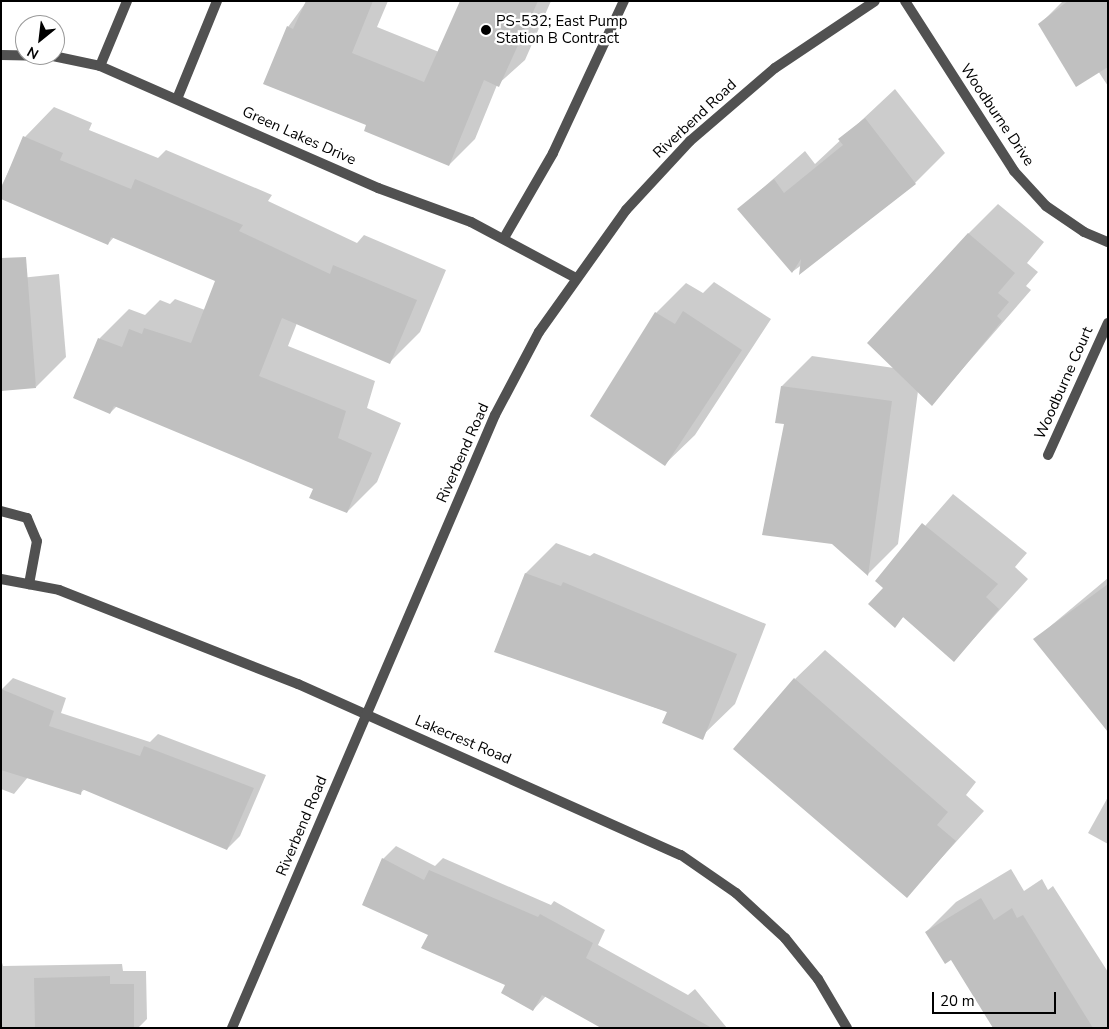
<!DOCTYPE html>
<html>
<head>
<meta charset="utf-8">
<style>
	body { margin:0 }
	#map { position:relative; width:1109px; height:1029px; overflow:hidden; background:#fff; font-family:"Nunito Sans",sans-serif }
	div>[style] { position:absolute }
	.shadow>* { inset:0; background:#0003 }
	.building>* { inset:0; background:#c0c0c0 }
	.service>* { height:10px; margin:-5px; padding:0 5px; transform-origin:5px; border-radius:5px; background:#515151 }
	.minor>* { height:10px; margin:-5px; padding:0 5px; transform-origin:5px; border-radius:5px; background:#515151 }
	.dots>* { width:14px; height:14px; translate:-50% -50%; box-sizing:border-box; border:2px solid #fff; border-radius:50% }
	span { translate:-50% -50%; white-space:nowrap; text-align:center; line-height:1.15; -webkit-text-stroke:4.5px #fff; paint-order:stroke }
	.poi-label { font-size:15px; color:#000 }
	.left { translate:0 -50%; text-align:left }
	.street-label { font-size:15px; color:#000 }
	.frame { position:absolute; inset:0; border:2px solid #000; pointer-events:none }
	.north { position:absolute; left:15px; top:15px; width:50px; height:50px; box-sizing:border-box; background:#fff; border:1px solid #999; border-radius:50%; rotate:209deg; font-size:14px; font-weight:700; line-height:20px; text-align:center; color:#000 }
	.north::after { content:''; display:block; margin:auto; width:18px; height:22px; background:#000; clip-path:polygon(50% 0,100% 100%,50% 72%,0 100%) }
	.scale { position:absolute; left:932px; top:992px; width:124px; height:22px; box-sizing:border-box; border:2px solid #000; border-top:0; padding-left:6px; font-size:15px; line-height:18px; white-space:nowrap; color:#000; -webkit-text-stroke:4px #fff; paint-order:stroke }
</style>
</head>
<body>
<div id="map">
	<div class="shadow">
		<i style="clip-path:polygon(307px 1px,388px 1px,377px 27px,439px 52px,462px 1px,551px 1px,525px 60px,497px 85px,475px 139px,449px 165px,368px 125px,288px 27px)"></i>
		<i style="clip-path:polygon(1063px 1px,1108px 1px,1108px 86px,1098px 71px,1040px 24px)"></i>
		<i style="clip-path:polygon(895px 89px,945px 153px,915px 183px,792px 272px,739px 209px,805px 151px,815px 164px)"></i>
		<i style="clip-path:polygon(54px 107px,92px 123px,89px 130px,158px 158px,166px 150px,272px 195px,268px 201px,357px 243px,364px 235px,446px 270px,420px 332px,390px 362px,297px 323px,288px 346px,375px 381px,367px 408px,401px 423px,377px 482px,347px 512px,314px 488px,117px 406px,110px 413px,74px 397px,100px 338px,129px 309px,145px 315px,160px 300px,170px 304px,175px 299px,205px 310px,216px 280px,114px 237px,108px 244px,1px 198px,1px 187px,25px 137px)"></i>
		<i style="clip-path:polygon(998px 204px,1044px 242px,1027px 263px,1038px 272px,1026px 286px,1031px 290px,932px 404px,918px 391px,898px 544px,868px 574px,786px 422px,782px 386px,812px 356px,894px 368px,968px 234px)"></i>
		<i style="clip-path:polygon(59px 274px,66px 357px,36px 387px,1px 280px)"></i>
		<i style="clip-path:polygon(714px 282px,771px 319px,695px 435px,665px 464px,591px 416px,656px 313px,686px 283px,703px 293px)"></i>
		<i style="clip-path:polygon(953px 494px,1027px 553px,1015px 567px,1028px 579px,954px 660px,904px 616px,895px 626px,884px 588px,877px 581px)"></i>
		<i style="clip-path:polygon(556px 543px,590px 556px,594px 553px,766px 624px,735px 704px,704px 734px,668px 712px,495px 651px,526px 573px)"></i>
		<i style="clip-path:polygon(1108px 578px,1108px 713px,1035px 639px)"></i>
		<i style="clip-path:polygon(825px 650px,976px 782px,966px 795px,984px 811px,907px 896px,795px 679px)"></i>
		<i style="clip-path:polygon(13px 678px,66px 698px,61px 713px,150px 742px,158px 734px,266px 775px,240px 836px,227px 849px,85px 789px,80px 793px,28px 777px,14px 794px,1px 789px,1px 690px)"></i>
		<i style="clip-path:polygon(1108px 797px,1108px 844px,1088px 833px)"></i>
		<i style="clip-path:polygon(396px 846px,435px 866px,443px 858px,551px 905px,554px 901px,605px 930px,598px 945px,688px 995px,695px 989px,727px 1028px,604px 1028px,546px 996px,533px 1010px,507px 985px,429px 934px,383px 859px)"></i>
		<i style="clip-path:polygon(1011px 869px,1024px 891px,1042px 879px,1048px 890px,1053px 886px,1108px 972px,1108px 1028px,994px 1028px,952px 958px,926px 932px,956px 902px)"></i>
		<i style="clip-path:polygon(1px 959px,3px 966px,122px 964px,123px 971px,146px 971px,147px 1019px,138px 1028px,1px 1028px)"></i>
	</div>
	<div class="building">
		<i style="clip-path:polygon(306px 1px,373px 1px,352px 53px,424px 82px,460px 1px,538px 1px,499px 87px,484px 80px,449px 166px,364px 131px,366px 125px,263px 84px,287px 26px,293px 29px)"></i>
		<i style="clip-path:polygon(1068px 1px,1108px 1px,1108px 67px,1076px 87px,1038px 24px)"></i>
		<i style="clip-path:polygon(865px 118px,916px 184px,799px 275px,801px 259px,792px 273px,737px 209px,774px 179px,784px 193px,843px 145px,838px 139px)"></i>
		<i style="clip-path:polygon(23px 136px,63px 153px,60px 160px,131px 189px,135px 179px,243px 225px,239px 231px,330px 274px,333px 265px,417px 300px,390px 364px,282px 318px,259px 376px,346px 411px,338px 438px,372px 453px,347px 513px,309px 498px,313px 489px,114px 406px,110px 414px,73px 398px,98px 338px,122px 347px,129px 329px,142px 334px,144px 328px,191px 343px,215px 281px,111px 237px,108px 245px,1px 199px,1px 189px)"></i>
		<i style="clip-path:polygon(968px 233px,1015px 273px,998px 293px,1009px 302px,997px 316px,1002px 321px,932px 406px,867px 343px)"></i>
		<i style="clip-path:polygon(26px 257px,36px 388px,1px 391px,1px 258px)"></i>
		<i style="clip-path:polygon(683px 311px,742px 350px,665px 466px,590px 416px,655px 312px,675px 324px)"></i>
		<i style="clip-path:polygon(781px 386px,892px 401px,868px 576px,832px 544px,762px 535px,784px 424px,775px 423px)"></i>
		<i style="clip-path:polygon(922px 523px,998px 584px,986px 597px,999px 609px,954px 662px,903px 617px,895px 628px,868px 604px,883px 588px,875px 581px)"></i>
		<i style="clip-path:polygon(525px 573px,561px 586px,563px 582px,737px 654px,703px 740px,662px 723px,667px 712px,494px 652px)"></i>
		<i style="clip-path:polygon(1108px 584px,1108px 732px,1033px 639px)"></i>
		<i style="clip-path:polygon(794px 678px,948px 812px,937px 825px,956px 841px,907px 898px,733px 749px)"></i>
		<i style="clip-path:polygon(1px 689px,54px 711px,49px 726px,140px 756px,144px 746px,254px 788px,227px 850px,82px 789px,81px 795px,1px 770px)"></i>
		<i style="clip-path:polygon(382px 858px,424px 880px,429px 870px,538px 917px,540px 914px,593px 943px,586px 958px,712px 1028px,601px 1028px,542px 995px,533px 1011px,501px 993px,505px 985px,421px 948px,428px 935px,362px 905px)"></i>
		<i style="clip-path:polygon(981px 898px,994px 920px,1012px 908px,1017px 918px,1023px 915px,1093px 1028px,993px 1028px,951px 960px,945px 964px,925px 932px)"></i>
		<i style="clip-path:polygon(110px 976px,110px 984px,134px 984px,134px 1028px,35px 1028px,34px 978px)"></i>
	</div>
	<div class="service">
		<i style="left:504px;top:238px;width:98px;rotate:-60deg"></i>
		<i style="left:553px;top:153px;width:168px;rotate:-65deg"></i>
		<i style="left:1px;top:511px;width:27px;rotate:15deg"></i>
		<i style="left:27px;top:518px;width:25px;rotate:67deg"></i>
		<i style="left:37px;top:541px;width:44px;rotate:100.5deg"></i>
	</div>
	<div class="minor">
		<i style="left:905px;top:1px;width:202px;rotate:57.3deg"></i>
		<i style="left:1014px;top:171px;width:47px;rotate:47.6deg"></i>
		<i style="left:1046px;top:206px;width:46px;rotate:34.4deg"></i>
		<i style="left:1084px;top:232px;width:26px;rotate:23deg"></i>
		<i style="left:1px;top:55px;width:52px;rotate:1.1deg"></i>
		<i style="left:53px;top:56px;width:48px;rotate:12deg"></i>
		<i style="left:100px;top:66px;width:304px;rotate:23.7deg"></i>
		<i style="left:378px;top:188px;width:99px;rotate:20.1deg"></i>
		<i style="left:471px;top:222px;width:117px;rotate:28.1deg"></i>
		<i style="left:100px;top:66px;width:70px;rotate:-67.4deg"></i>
		<i style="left:177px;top:99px;width:106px;rotate:-67.8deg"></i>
		<i style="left:1048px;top:455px;width:145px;rotate:-65.6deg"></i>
		<i style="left:1px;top:579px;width:59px;rotate:10.7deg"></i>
		<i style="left:59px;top:590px;width:257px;rotate:21.5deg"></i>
		<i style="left:298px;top:684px;width:419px;rotate:24.1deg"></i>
		<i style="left:681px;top:855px;width:67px;rotate:34.6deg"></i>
		<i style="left:736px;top:893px;width:67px;rotate:42.6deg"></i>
		<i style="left:785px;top:938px;width:53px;rotate:51.2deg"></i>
		<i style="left:818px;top:979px;width:57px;rotate:59.4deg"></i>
		<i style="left:232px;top:1028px;width:667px;rotate:-66.78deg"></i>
		<i style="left:495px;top:415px;width:94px;rotate:-62.1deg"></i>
		<i style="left:539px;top:332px;width:150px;rotate:-54.5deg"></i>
		<i style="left:626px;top:210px;width:94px;rotate:-47.2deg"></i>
		<i style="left:690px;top:141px;width:112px;rotate:-40.7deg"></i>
		<i style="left:775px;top:68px;width:120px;rotate:-33.8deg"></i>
	</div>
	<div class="dots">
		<i style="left:486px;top:30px;background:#000"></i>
	</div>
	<div class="poi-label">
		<span class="left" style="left:496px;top:30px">PS-532; East Pump<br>Station B Contract</span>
	</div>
	<div class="street-label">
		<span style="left:997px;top:115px;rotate:56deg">Woodburne Drive</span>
		<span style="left:695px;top:119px;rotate:-43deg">Riverbend Road</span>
		<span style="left:299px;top:136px;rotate:24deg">Green Lakes Drive</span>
		<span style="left:1064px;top:383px;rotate:-66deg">Woodburne Court</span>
		<span style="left:463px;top:453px;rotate:-66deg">Riverbend Road</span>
		<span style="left:463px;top:740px;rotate:23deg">Lakecrest Road</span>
		<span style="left:302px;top:826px;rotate:-67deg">Riverbend Road</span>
	</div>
	<div class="frame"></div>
	<div class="north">N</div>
	<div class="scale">20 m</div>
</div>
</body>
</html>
